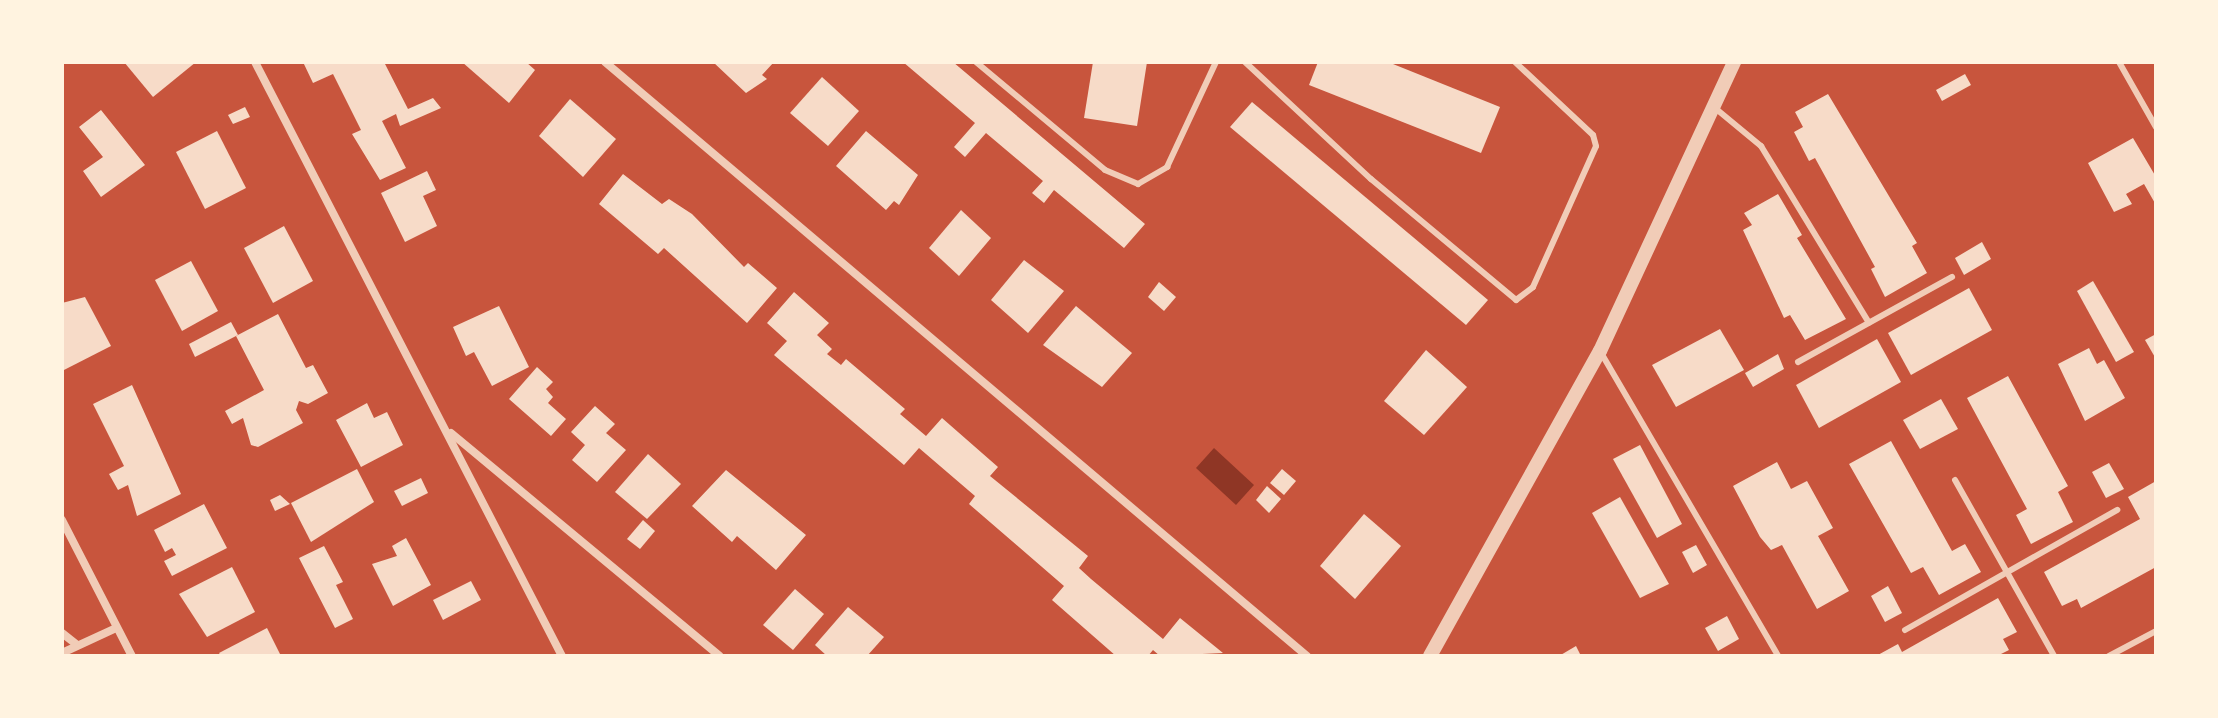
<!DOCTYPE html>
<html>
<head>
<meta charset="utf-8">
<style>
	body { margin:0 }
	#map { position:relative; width:2218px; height:718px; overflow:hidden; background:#c8553d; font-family:"Alegreya Sans",sans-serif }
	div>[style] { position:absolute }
	.water>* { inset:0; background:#8f3625 }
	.building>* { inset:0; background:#f7dbc8 }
	.service>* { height:6px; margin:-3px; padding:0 3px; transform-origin:3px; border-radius:3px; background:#f1ccb7 }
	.minor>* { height:8px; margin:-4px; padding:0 4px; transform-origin:4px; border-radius:4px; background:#f1ccb7 }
	.tertiary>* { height:14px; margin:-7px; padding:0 7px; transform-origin:7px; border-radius:7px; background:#f1ccb7 }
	span { translate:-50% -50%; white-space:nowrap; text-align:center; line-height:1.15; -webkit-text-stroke:7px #fff3e0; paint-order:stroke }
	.frame { position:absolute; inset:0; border:64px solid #fff3e0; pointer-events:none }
</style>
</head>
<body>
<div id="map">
	<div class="water">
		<i style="clip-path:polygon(1214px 448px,1254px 485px,1236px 505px,1196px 468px)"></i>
	</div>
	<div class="building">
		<i style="clip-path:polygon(124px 62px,196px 62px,153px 97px)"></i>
		<i style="clip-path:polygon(303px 62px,384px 62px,408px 109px,433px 98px,441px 108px,400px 126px,396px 114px,382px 121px,406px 168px,380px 180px,352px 134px,361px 130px,333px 74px,313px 83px)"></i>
		<i style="clip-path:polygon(462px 62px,526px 62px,535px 70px,509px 103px)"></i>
		<i style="clip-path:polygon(713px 62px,774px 62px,762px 75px,767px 79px,746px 93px)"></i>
		<i style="clip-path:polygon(903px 62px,953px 62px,1145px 224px,1124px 248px,1054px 190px,1044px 203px,1032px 193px,1043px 181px,986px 133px,965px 157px,954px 147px,975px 123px)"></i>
		<i style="clip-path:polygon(1093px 62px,1147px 62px,1137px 126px,1084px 118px)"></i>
		<i style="clip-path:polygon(1318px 62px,1388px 62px,1500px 107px,1481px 153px,1309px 85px)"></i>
		<i style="clip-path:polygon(1965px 74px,1971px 85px,1942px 101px,1936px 90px)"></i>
		<i style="clip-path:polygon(822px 77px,859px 111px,828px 146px,790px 113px)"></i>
		<i style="clip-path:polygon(1828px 94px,1917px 243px,1912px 246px,1927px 273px,1885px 297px,1871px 269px,1875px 267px,1815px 158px,1809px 161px,1794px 132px,1803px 127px,1795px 112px)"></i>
		<i style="clip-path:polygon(570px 99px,616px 139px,583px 177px,539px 136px)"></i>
		<i style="clip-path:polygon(1252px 102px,1488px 300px,1466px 325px,1230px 127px)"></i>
		<i style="clip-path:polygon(245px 107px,250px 117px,233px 124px,228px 115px)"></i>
		<i style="clip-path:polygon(101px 110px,145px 165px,101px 197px,83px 171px,103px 157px,79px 127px)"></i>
		<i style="clip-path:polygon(217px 131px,246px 188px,205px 209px,176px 152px)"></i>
		<i style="clip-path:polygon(866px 131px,918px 175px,899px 205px,894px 201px,886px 210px,836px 166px)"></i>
		<i style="clip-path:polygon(2133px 138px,2156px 177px,2156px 205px,2144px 184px,2126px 194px,2132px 204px,2114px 212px,2088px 163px)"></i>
		<i style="clip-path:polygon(427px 171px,436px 190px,423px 196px,437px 226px,405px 242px,381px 193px)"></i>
		<i style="clip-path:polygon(623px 174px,662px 204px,669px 199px,692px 214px,744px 267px,748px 263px,777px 288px,747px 323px,664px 248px,658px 254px,599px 204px)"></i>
		<i style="clip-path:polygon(1778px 194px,1802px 235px,1797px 238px,1846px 319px,1805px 340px,1790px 315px,1784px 318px,1743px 230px,1752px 225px,1744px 213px)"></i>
		<i style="clip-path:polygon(961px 210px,991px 238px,959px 276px,929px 248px)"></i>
		<i style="clip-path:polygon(284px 226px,313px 281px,273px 303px,244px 248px)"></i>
		<i style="clip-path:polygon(1982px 242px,1991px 259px,1964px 275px,1955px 258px)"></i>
		<i style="clip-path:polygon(1024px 260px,1064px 291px,1028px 333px,991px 300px)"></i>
		<i style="clip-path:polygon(191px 261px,218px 311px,182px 331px,155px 280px)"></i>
		<i style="clip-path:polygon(2093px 281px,2134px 352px,2116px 362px,2077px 291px)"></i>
		<i style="clip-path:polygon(1159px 282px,1176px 297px,1164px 311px,1148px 297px)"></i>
		<i style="clip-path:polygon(1969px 288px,1992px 330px,1911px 375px,1888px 333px)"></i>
		<i style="clip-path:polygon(794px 292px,829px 323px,817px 335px,832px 349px,827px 354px,841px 365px,846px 359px,905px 409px,900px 414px,926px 436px,942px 418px,998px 467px,990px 476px,1088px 556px,1079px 568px,1091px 579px,1163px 639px,1180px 618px,1223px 653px,1160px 656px,1153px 650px,1148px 656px,1116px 656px,1052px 600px,1064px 586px,969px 504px,975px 496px,919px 448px,904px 465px,774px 355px,787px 341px,767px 323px)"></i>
		<i style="clip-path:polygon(85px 297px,111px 346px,62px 371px,62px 303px)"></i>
		<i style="clip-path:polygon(499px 306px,529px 367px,492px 386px,474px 352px,466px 356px,453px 327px)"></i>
		<i style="clip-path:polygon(1076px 306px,1132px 353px,1102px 387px,1043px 345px)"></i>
		<i style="clip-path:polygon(278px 314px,306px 368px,313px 365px,328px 393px,308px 404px,299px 401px,296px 410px,303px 423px,258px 447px,251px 445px,243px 418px,232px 424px,225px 411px,264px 390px,236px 336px)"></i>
		<i style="clip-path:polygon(231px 322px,238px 335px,195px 357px,189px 344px)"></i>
		<i style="clip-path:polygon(1720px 329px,1744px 370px,1676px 407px,1652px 365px)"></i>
		<i style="clip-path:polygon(2156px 334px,2156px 359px,2145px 340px)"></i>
		<i style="clip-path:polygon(1877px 339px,1901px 382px,1819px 428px,1796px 385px)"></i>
		<i style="clip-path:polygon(2089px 348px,2097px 364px,2104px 360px,2125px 398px,2085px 421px,2058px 364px)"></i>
		<i style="clip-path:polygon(1426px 350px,1467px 387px,1424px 435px,1384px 401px)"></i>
		<i style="clip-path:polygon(1778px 354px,1784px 369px,1753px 387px,1745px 373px)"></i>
		<i style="clip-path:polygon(537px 367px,553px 382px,546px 389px,553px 397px,548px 403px,566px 419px,551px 436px,509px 399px)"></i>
		<i style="clip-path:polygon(2008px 376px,2068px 486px,2058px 492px,2073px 522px,2031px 544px,2016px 515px,2027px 509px,1967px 398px)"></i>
		<i style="clip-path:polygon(132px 385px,181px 494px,137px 516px,128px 485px,118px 490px,109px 474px,124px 466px,93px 404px)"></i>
		<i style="clip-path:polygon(1941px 399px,1958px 429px,1920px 449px,1903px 420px)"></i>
		<i style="clip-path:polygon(367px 403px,374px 418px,387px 412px,403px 445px,361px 467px,336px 420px)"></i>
		<i style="clip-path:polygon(595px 406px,615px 424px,606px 433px,626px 450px,597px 482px,572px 460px,585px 445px,571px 432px)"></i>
		<i style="clip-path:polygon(1891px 441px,1952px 551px,1965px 544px,1981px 572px,1939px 595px,1923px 567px,1911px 573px,1849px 464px)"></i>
		<i style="clip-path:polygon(1640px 445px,1682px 524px,1657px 538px,1613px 459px)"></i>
		<i style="clip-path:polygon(648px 454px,681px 484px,647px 519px,615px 492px)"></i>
		<i style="clip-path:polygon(1777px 462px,1791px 489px,1807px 481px,1833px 528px,1818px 536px,1849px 591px,1817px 609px,1782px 545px,1771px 550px,1760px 537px,1733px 486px)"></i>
		<i style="clip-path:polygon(2109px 463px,2124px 489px,2106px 498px,2092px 472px)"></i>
		<i style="clip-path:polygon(357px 469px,374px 502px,311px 542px,291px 503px)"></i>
		<i style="clip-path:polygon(1282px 469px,1296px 481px,1284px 495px,1270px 483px)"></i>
		<i style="clip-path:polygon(726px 470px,806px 535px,776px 570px,737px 536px,732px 542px,692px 506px)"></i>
		<i style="clip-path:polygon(421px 478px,428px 493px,402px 506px,394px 491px)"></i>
		<i style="clip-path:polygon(2156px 481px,2156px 567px,2081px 608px,2077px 599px,2062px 606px,2044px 572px,2140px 519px,2128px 497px)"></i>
		<i style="clip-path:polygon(1267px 486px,1281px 499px,1269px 513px,1256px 500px)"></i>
		<i style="clip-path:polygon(280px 495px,290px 504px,275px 511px,270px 500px)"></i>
		<i style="clip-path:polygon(1620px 497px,1669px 584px,1640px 598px,1592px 513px)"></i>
		<i style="clip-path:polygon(204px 504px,227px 548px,172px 576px,164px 561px,176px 555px,172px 548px,165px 552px,154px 530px)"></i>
		<i style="clip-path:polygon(1364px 514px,1401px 546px,1355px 599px,1320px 566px)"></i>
		<i style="clip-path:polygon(643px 520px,655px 531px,640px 549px,627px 539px)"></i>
		<i style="clip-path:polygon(406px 538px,431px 585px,393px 606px,372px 564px,397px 556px,392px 546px)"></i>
		<i style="clip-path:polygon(1696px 545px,1707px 565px,1693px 573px,1682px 552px)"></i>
		<i style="clip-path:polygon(324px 546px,343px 582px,336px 585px,353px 619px,335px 628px,299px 558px)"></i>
		<i style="clip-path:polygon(232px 567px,255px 612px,207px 637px,179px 594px)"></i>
		<i style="clip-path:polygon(471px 581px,481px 600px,443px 620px,433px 600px)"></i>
		<i style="clip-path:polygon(1888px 586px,1902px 613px,1885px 622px,1871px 596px)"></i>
		<i style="clip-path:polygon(795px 589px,824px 614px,793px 650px,763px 625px)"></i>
		<i style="clip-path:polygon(1998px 598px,2017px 632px,2003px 639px,2009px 650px,1997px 656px,1876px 656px,1898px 644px,1902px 652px)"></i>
		<i style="clip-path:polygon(848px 607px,884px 637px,867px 656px,827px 656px,815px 645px)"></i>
		<i style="clip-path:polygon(1727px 616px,1739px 639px,1718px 651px,1705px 628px)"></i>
		<i style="clip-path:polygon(267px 628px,281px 656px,221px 656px,219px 653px)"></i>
		<i style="clip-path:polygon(1576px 646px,1581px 656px,1559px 656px)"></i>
	</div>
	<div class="service">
		<i style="left:976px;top:62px;width:168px;rotate:39.9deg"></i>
		<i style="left:1105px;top:170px;width:36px;rotate:23deg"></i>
		<i style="left:1138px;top:184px;width:34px;rotate:-30deg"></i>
		<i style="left:1167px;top:167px;width:116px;rotate:-65deg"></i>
		<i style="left:1245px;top:62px;width:172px;rotate:42.9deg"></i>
		<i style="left:1371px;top:179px;width:189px;rotate:39.8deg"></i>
		<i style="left:1516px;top:300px;width:21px;rotate:-37deg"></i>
		<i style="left:1533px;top:287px;width:154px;rotate:-65.9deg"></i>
		<i style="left:1596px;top:146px;width:11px;rotate:-105deg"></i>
		<i style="left:1593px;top:135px;width:107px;rotate:-136.9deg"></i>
		<i style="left:2119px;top:62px;width:75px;rotate:60.4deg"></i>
		<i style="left:1715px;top:108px;width:60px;rotate:39.6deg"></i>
		<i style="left:1761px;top:146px;width:207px;rotate:58.6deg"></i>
		<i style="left:1600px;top:351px;width:353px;rotate:59.7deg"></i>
		<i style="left:1798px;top:362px;width:176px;rotate:-28.9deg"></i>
		<i style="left:1955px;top:480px;width:202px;rotate:60.6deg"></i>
		<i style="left:1905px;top:630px;width:244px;rotate:-29.5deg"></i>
		<i style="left:2109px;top:656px;width:53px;rotate:-28deg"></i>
	</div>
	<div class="minor">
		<i style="left:255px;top:62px;width:669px;rotate:62.67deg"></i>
		<i style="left:605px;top:62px;width:920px;rotate:40.24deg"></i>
		<i style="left:451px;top:433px;width:349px;rotate:39.7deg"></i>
		<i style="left:62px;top:520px;width:153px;rotate:62.8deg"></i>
		<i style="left:62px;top:633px;width:18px;rotate:38deg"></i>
		<i style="left:62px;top:653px;width:60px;rotate:-24.8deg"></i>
	</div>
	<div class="tertiary">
		<i style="left:1430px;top:656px;width:349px;rotate:-60.9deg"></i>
		<i style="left:1600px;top:351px;width:319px;rotate:-65.1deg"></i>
	</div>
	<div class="frame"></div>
</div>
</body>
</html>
